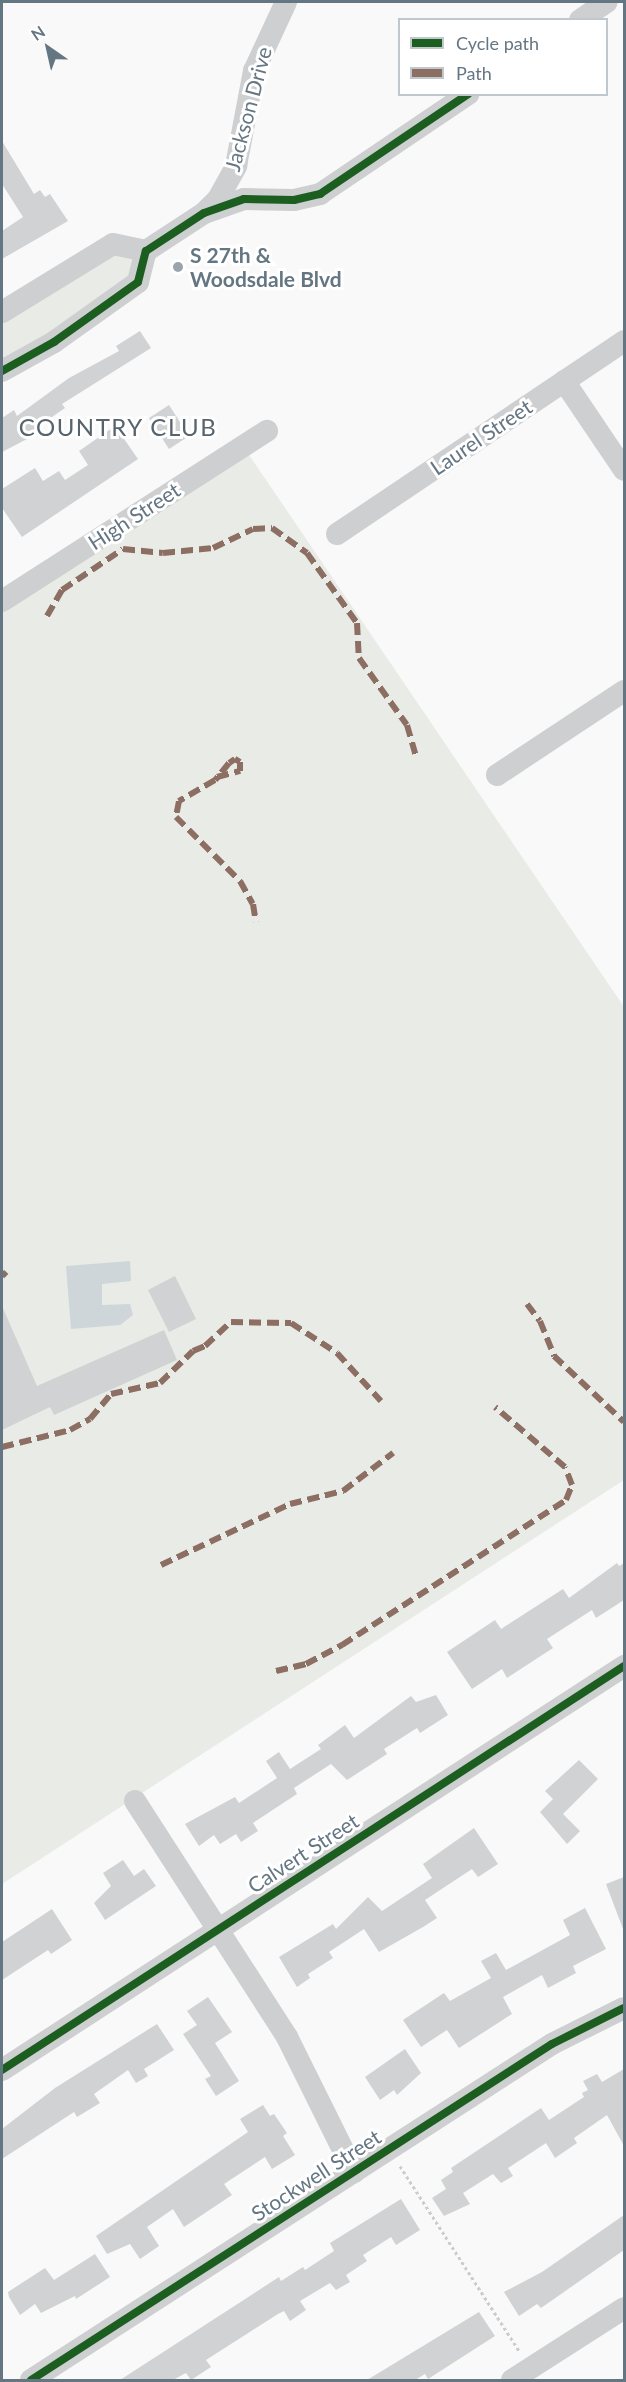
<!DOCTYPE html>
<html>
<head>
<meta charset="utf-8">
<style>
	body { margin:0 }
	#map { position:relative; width:626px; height:2382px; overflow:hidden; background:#f9f9f9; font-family:Lato,sans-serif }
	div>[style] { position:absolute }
	.green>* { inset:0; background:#e8ebe6 }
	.water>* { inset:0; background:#ced6d9 }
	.building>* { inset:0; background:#d0d2d3 }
	.path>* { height:3px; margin-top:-1.5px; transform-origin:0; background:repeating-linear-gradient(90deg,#cbcccd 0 3px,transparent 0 6px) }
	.minor>* { height:22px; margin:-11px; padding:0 11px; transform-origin:11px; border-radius:11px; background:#cecfd0 }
	.quiet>* { height:6px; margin-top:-3px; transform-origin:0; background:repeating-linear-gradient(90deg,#8d6e63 0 12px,transparent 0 18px) }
	.cycleway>* { height:8px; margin:-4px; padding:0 4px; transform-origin:4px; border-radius:4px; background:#1b5e20 }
	.dots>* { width:16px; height:16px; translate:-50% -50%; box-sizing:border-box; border:3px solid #fff; border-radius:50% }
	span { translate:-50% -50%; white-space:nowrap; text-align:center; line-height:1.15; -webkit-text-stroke:6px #fff; paint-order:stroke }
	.street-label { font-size:21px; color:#657683 }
	.poi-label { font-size:21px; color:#657683; font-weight:700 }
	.left { translate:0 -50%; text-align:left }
	.quarter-label { font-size:24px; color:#57646e; letter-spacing:1.5px }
	.frame { position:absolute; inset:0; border:3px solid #657683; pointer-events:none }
	.legend { position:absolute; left:398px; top:18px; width:210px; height:78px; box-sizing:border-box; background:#fff; border:2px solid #c1c8cd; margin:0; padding:8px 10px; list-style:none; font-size:18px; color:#657683 }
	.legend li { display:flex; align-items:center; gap:12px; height:30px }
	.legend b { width:30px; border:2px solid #c1c8cd }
	.north { position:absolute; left:18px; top:18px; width:60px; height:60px; -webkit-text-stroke:4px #fff; paint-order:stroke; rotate:326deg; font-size:16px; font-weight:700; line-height:24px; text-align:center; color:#657683 }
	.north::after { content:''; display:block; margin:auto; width:21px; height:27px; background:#657683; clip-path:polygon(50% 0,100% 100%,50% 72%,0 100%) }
</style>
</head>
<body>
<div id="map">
	<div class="green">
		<i style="clip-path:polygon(113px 244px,146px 251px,139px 281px,2px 371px,2px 312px)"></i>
		<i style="clip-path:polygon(243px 446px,624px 1007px,624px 1480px,2px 1884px,2px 601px)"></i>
	</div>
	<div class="water">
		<i style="clip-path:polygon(130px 1261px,131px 1281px,102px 1284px,102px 1305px,130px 1304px,133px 1315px,120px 1325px,71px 1329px,66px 1266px)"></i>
	</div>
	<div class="building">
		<i style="clip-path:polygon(2px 141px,34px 194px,40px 190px,45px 197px,50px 194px,68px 221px,2px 259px,2px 231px,23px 217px,2px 184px)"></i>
		<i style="clip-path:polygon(140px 331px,151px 348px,62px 404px,65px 408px,29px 433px,31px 437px,2px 452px,2px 418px,14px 410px,17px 416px,69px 378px,119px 351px,116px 346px)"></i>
		<i style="clip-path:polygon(169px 405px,189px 436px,169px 449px,149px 418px)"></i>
		<i style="clip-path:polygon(115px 426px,138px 459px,22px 537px,2px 508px,2px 489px,35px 468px,43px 481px,59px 471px,65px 480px,88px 465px,79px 451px)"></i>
		<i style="clip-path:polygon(175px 1276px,196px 1319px,169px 1332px,148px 1290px)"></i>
		<i style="clip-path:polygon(2px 1306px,37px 1386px,164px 1330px,177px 1360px,54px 1415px,50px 1407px,2px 1430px)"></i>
		<i style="clip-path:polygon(617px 1563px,619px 1566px,624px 1563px,624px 1600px,596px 1618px,592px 1610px,547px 1639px,553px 1648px,507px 1678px,502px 1669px,472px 1689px,447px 1652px,495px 1620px,501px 1629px,563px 1589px,569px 1598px)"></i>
		<i style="clip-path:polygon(436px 1695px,448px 1715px,420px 1733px,417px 1728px,384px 1749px,387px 1754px,347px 1780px,331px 1764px,294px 1788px,297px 1794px,253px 1823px,258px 1831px,241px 1842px,236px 1834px,220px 1844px,214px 1835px,199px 1846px,185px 1824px,235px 1797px,239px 1803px,277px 1778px,266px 1761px,279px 1752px,290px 1769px,321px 1749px,318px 1745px,345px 1725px,354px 1738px,411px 1696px,416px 1702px)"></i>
		<i style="clip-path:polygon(579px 1760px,598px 1779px,563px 1814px,580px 1831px,567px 1844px,540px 1812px,553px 1799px,545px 1791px)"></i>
		<i style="clip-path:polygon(474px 1828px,498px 1864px,478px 1877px,472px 1869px,425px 1900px,437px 1918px,423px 1927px,379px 1952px,364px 1929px,329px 1952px,333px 1958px,308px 1974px,310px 1978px,297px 1987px,279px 1957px,333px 1924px,336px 1929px,368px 1897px,382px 1911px,432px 1878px,423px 1864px)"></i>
		<i style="clip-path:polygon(123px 1860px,134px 1876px,144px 1869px,156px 1886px,105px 1920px,94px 1903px,111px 1886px,103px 1873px)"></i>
		<i style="clip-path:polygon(624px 1877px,624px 1928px,623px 1929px,606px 1884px)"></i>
		<i style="clip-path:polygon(585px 1908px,606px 1949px,573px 1966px,576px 1973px,548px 1988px,542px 1975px,503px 1997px,512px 2014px,459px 2048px,447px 2030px,421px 2047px,403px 2020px,444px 1993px,450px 2001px,491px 1978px,481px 1961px,496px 1953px,506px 1970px,570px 1935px,563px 1920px)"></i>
		<i style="clip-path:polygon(52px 1909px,72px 1940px,51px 1954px,48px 1950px,2px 1980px,2px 1942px)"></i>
		<i style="clip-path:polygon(208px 1997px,232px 2032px,215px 2043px,239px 2081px,216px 2096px,205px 2079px,211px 2076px,183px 2034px,197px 2025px,187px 2011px)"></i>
		<i style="clip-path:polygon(157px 2024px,174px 2050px,144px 2069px,148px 2076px,136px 2083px,128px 2070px,94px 2094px,100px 2103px,77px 2117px,74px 2112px,2px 2159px,2px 2129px,55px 2088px)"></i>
		<i style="clip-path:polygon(405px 2049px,421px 2073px,397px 2095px,394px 2090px,380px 2100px,365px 2077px)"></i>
		<i style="clip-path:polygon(624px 2069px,624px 2146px,607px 2115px,574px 2138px,577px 2143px,555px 2158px,546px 2143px,508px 2168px,513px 2176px,501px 2183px,493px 2174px,463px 2193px,470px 2204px,444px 2216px,432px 2198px,446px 2189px,441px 2180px,453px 2172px,451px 2168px,541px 2108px,549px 2120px,584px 2097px,582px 2093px,588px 2090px,583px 2081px,597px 2074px,602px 2082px)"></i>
		<i style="clip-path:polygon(263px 2105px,270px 2116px,274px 2114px,287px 2133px,283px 2136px,295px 2155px,272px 2169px,265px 2157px,224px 2184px,232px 2195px,184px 2227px,173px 2209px,147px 2227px,159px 2246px,140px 2259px,130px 2244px,107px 2254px,96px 2236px,248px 2132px,240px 2119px)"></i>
		<i style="clip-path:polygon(401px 2199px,420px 2230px,396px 2245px,391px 2237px,363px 2255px,367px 2261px,346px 2275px,350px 2282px,336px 2290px,330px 2283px,300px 2301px,306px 2310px,290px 2321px,284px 2311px,278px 2314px,206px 2360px,211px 2367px,191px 2380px,186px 2373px,173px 2380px,120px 2380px,279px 2277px,281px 2281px,303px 2267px,305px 2270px,334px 2251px,330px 2243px)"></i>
		<i style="clip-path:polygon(624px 2215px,624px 2250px,541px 2308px,537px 2304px,519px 2316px,504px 2292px,542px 2272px)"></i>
		<i style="clip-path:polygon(95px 2254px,110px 2277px,76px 2299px,75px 2296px,41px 2313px,35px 2304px,20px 2315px,9px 2297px,8px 2292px,45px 2268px,54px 2280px)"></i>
		<i style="clip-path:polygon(479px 2312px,495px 2336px,428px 2379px,425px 2374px,415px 2380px,367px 2380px)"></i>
	</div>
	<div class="path">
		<i style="left:400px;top:2166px;width:221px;rotate:57.2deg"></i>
	</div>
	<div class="minor">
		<i style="left:580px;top:20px;width:32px;rotate:-34deg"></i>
		<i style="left:207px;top:210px;width:16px;rotate:-45deg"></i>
		<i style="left:218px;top:199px;width:38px;rotate:-61deg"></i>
		<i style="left:236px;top:166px;width:97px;rotate:-79.3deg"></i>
		<i style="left:254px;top:71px;width:76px;rotate:-65.1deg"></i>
		<i style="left:2px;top:312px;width:130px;rotate:-31.5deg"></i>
		<i style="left:113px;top:244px;width:34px;rotate:12deg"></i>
		<i style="left:2px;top:371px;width:60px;rotate:-29.1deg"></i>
		<i style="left:54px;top:342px;width:103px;rotate:-35.5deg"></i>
		<i style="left:138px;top:282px;width:32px;rotate:-76deg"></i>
		<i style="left:146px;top:251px;width:69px;rotate:-33.2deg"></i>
		<i style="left:204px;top:213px;width:42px;rotate:-19.3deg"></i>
		<i style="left:244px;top:199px;width:50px;rotate:1.1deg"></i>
		<i style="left:294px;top:200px;width:27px;rotate:-13deg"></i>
		<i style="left:320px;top:194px;width:179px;rotate:-34deg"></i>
		<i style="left:564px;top:381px;width:107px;rotate:56deg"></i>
		<i style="left:337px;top:534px;width:346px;rotate:-33.9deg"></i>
		<i style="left:2px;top:601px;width:315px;rotate:-32.7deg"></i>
		<i style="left:497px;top:775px;width:152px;rotate:-33.5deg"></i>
		<i style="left:135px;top:1801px;width:281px;rotate:57.2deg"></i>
		<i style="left:287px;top:2037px;width:151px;rotate:63.6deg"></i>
		<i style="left:2px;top:2070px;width:742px;rotate:-33deg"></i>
		<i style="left:31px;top:2380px;width:620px;rotate:-32.82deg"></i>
		<i style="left:552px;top:2044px;width:80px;rotate:-26.6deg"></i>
		<i style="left:512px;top:2380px;width:133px;rotate:-32.7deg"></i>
	</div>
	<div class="quiet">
		<i style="left:47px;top:616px;width:30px;rotate:-60deg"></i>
		<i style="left:62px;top:590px;width:73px;rotate:-33.9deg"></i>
		<i style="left:123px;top:549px;width:40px;rotate:5.7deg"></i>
		<i style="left:163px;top:553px;width:50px;rotate:-5.7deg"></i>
		<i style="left:213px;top:548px;width:44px;rotate:-25.4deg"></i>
		<i style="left:253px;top:529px;width:19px;rotate:-3deg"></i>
		<i style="left:272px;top:528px;width:43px;rotate:35.5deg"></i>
		<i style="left:307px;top:553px;width:86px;rotate:54.5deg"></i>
		<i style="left:357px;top:623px;width:35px;rotate:87deg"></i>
		<i style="left:359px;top:658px;width:82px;rotate:54.4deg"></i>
		<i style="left:407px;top:725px;width:33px;rotate:74deg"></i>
		<i style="left:217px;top:777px;width:24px;rotate:-15deg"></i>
		<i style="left:240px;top:771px;width:9px;rotate:-90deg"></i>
		<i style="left:240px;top:762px;width:6px;rotate:-149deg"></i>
		<i style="left:235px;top:759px;width:7px;rotate:146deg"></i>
		<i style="left:229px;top:763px;width:22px;rotate:129deg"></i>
		<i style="left:215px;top:780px;width:42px;rotate:149.7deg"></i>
		<i style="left:179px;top:801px;width:16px;rotate:101deg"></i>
		<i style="left:176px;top:817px;width:91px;rotate:45deg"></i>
		<i style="left:240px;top:881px;width:26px;rotate:61deg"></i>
		<i style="left:253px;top:904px;width:18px;rotate:81deg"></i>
		<i style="left:2px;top:1272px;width:6px;rotate:45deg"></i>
		<i style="left:527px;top:1304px;width:21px;rotate:53deg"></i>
		<i style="left:540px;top:1321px;width:38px;rotate:68deg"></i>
		<i style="left:554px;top:1356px;width:96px;rotate:43.3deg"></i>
		<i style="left:2px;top:1447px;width:70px;rotate:-14deg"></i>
		<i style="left:70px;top:1430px;width:23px;rotate:-29deg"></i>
		<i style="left:90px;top:1419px;width:33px;rotate:-50deg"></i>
		<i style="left:111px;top:1394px;width:50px;rotate:-12.7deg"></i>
		<i style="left:160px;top:1383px;width:46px;rotate:-44.1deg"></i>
		<i style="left:193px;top:1351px;width:13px;rotate:-23deg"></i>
		<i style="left:205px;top:1346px;width:35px;rotate:-43deg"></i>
		<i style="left:231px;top:1322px;width:60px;rotate:1deg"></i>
		<i style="left:291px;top:1323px;width:55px;rotate:33.1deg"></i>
		<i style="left:337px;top:1353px;width:65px;rotate:47.5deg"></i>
		<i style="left:161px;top:1565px;width:143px;rotate:-25.3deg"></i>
		<i style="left:290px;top:1504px;width:55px;rotate:-13.8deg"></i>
		<i style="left:343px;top:1491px;width:63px;rotate:-37.2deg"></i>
		<i style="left:276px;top:1671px;width:31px;rotate:-13deg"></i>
		<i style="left:306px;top:1664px;width:41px;rotate:-27.8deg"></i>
		<i style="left:342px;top:1645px;width:267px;rotate:-32.9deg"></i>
		<i style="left:566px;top:1500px;width:16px;rotate:-68deg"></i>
		<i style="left:572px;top:1485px;width:19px;rotate:-111deg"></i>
		<i style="left:565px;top:1467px;width:92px;rotate:-139.4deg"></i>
	</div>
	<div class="cycleway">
		<i style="left:2px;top:371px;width:60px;rotate:-29.1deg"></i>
		<i style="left:54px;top:342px;width:103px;rotate:-35.5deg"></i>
		<i style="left:138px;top:282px;width:32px;rotate:-76deg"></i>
		<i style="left:146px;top:251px;width:69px;rotate:-33.2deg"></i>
		<i style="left:204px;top:213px;width:42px;rotate:-19.3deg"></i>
		<i style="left:244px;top:199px;width:50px;rotate:1.1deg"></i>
		<i style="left:294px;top:200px;width:27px;rotate:-13deg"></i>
		<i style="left:320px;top:194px;width:179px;rotate:-34deg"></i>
		<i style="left:2px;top:2070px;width:742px;rotate:-33deg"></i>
		<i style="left:31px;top:2380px;width:620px;rotate:-32.82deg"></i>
		<i style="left:552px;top:2044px;width:80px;rotate:-26.6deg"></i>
	</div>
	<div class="dots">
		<i style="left:178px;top:267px;background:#99a4ac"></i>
	</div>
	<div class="street-label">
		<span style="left:248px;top:109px;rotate:-75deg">Jackson Drive</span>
		<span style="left:481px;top:437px;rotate:-34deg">Laurel Street</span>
		<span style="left:134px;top:516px;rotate:-33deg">High Street</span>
		<span style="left:303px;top:1853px;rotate:-33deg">Calvert Street</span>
		<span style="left:316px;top:2175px;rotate:-33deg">Stockwell Street</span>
	</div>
	<div class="poi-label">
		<span class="left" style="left:190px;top:267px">S 27th &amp;<br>Woodsdale Blvd</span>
	</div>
	<div class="quarter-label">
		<span style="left:118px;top:427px">COUNTRY CLUB</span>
	</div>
	<div class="frame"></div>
	<ul class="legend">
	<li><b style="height:8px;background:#1b5e20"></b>Cycle path</li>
	<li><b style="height:8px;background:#8d6e63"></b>Path</li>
	</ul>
	<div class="north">N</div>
</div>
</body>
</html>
